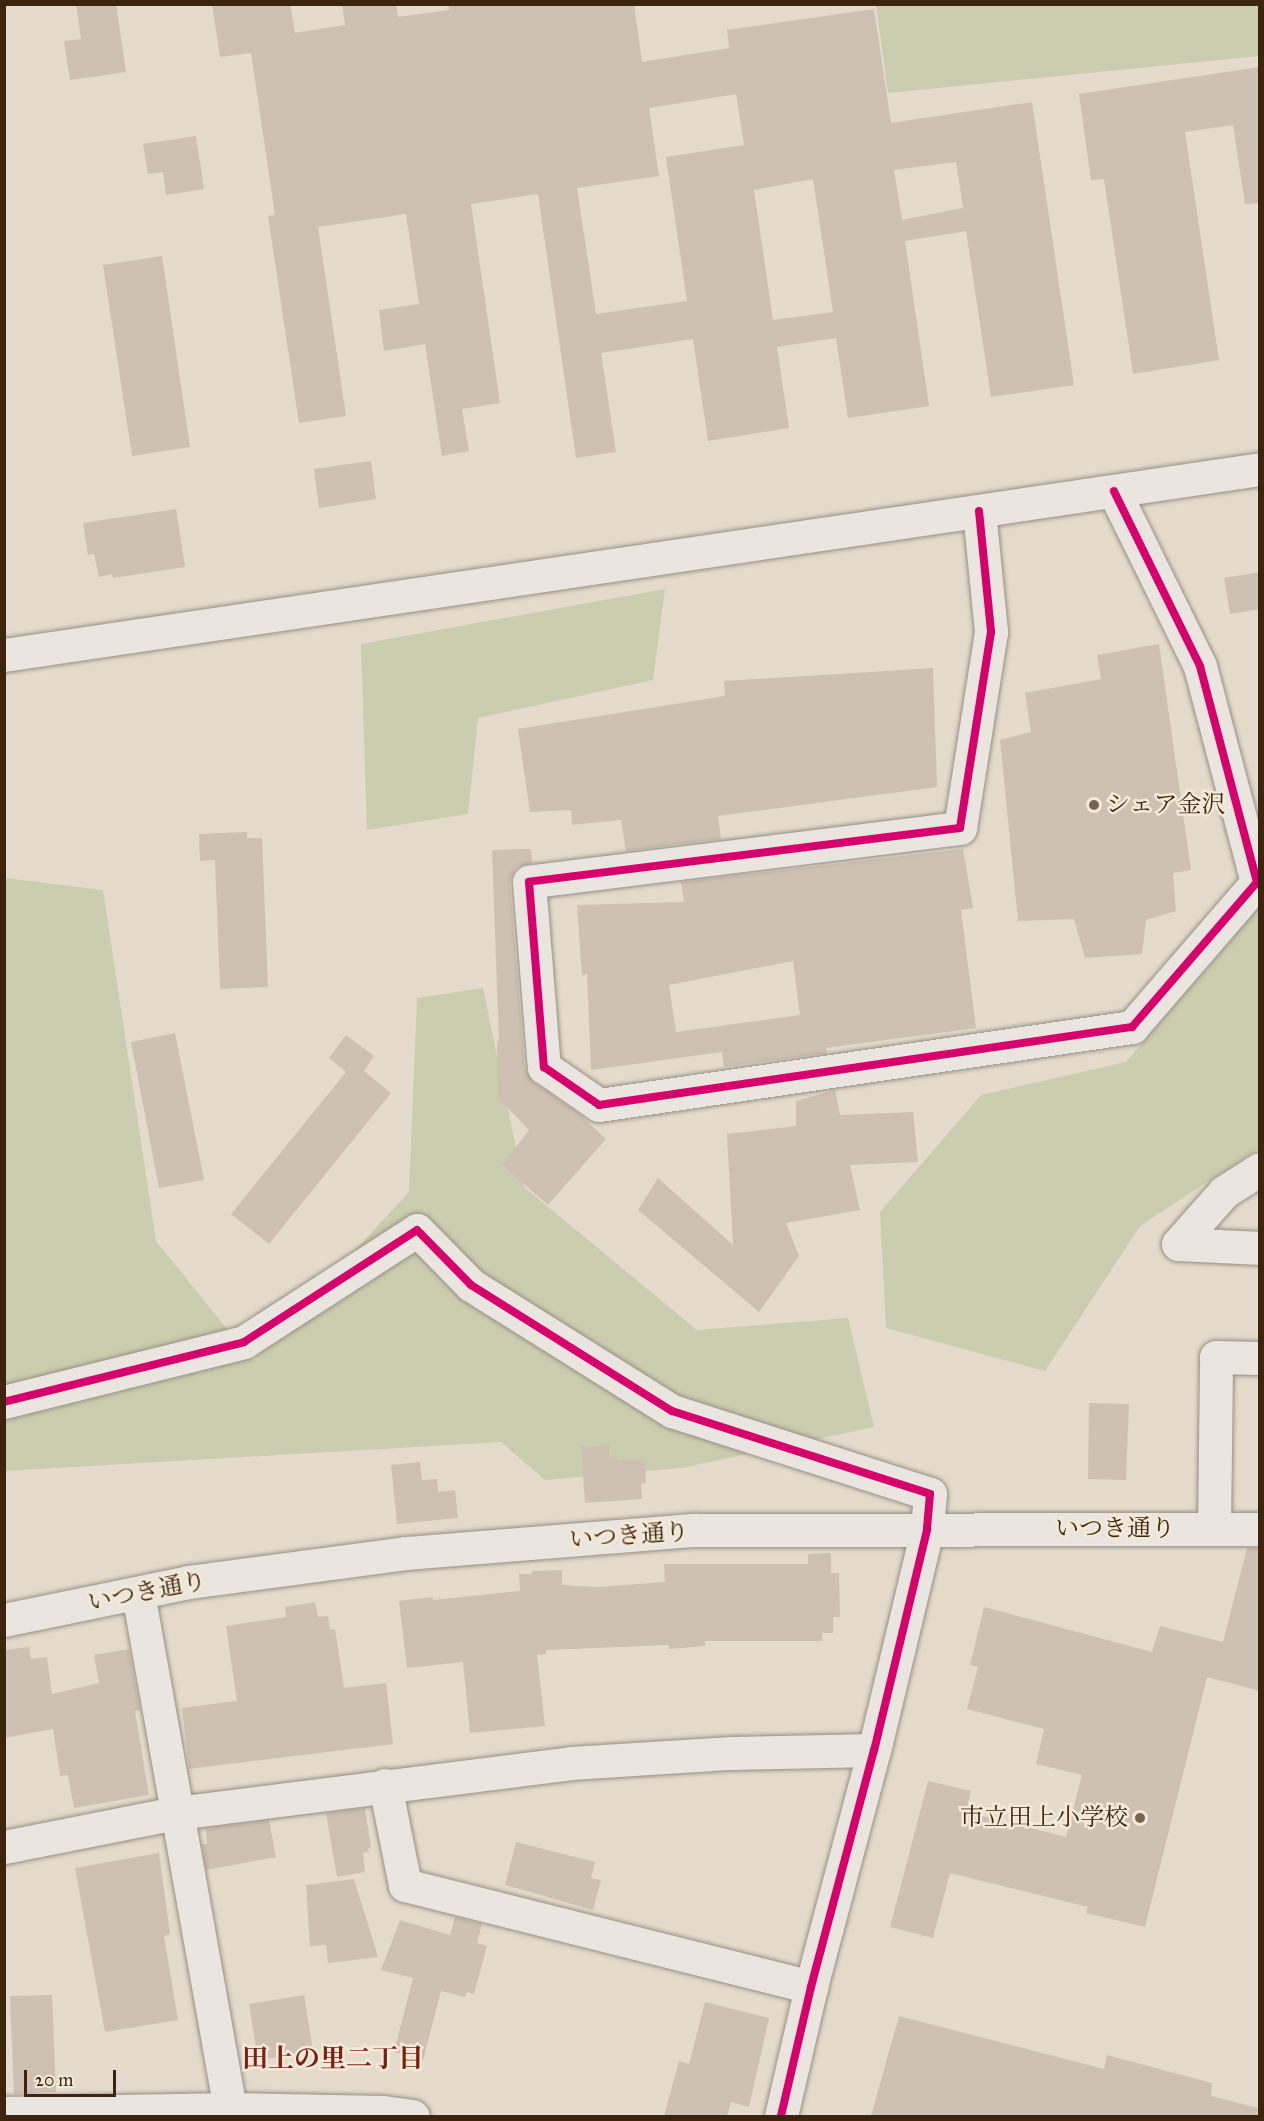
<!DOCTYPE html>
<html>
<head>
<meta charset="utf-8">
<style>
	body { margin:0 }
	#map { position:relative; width:1264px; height:2121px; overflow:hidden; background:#e4dbcc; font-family:"IM FELL Great Primer","Noto Serif JP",serif }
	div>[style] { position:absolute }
	.green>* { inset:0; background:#cacdaf }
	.building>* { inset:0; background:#cec0b3 }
	.roads { filter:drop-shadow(0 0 2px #989085) drop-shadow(0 0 2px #989085) }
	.minor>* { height:33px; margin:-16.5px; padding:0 16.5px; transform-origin:16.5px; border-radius:16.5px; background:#eae5de }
	.cycleway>* { height:8px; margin:-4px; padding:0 4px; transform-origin:4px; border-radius:4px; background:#d6006c }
	.dots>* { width:16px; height:16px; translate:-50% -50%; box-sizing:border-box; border:3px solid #f5ead7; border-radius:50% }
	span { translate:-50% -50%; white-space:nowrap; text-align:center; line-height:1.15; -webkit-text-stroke:5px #f5ead7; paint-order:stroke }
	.poi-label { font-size:24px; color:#3c240f }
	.left { translate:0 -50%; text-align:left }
	.right { translate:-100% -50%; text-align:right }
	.street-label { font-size:24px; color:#3c240f }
	.neighbourhood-label { font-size:26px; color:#7a1f14; font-weight:700 }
	.frame { position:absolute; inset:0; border:6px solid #3c240f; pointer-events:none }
	.scale { position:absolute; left:24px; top:2070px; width:92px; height:27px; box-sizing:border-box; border:3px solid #3c240f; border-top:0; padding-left:8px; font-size:18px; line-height:21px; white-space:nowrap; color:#3c240f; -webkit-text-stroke:4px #f5ead7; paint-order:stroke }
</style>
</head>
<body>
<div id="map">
	<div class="green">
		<i style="clip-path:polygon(876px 5px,1259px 5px,1259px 56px,888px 93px)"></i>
		<i style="clip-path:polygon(665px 589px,653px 680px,478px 718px,468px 814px,367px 830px,361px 644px)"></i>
		<i style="clip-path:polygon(5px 878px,103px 890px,156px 1241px,253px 1361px,409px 1192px,417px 998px,483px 988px,524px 1187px,697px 1330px,848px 1318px,874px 1427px,682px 1468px,545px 1480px,501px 1442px,5px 1471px)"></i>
		<i style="clip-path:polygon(1259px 907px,1259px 1148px,1140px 1226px,1045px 1371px,886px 1328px,880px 1212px,981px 1095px,1126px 1062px)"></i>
	</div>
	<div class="building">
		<i style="clip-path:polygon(76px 4px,116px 4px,126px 72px,70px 80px,64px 41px,81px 39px)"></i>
		<i style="clip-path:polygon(evenodd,212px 4px,290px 4px,295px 33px,345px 25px,342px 4px,396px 4px,398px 17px,449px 10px,448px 4px,634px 4px,642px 62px,729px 48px,727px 30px,874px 9px,891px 123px,1032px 102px,1074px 385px,991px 397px,966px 231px,905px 241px,929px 406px,848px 418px,836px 338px,777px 347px,789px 428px,708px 441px,693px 339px,601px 353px,616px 452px,576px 458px,538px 194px,471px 204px,500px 403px,462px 409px,469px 451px,442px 456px,425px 344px,384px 351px,379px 310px,419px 304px,406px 214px,318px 227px,346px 416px,299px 423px,268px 216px,275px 215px,251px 53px,220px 57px,212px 4px,736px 94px,744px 145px,666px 157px,687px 301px,596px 314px,577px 188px,659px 176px,649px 108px,736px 94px,212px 4px,956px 162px,963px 208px,902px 220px,894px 170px,956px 162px,212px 4px,813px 179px,833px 312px,773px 320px,754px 190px,813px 179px)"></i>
		<i style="clip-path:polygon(1260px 67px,1260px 203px,1245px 204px,1233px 125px,1185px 132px,1219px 360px,1133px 374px,1104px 179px,1091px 180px,1079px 94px)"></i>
		<i style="clip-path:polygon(196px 136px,204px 189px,166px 195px,163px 172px,148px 174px,143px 144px)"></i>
		<i style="clip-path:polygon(162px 256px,190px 447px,132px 456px,103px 265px)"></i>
		<i style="clip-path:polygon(371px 461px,376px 499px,319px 508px,314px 469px)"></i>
		<i style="clip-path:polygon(176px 509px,185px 567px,113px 578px,112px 574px,99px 577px,94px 554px,88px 555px,83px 523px)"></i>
		<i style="clip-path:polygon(1260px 572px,1260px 609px,1230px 614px,1224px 578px)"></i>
		<i style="clip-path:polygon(1159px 644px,1191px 870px,1173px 873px,1176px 911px,1146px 920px,1142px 954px,1085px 958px,1074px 919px,1018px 921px,1000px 740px,1031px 732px,1025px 693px,1101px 679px,1097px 655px)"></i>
		<i style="clip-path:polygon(933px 668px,937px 787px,718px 816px,721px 839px,626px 851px,621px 820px,572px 825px,571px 810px,530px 812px,518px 729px,725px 696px,724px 681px)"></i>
		<i style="clip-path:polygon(247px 832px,247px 838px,262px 838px,268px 987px,220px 989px,215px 860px,200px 861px,199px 834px)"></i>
		<i style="clip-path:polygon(531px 849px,532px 863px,517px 867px,512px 875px,510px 884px,525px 1069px,533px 1082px,578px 1113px,606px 1139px,548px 1205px,502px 1165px,529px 1130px,498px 1098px,497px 1041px,499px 1041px,492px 850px)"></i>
		<i style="clip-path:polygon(evenodd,963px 849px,973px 908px,961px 910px,976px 1028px,826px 1048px,827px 1053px,724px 1067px,722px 1052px,591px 1070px,587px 974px,582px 975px,577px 905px,684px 902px,681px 882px,963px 849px,793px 961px,800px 1015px,676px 1032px,669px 985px,793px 961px)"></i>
		<i style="clip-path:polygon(175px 1033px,204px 1180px,159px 1188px,131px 1042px)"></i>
		<i style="clip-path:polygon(346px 1035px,374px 1056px,364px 1071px,391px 1093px,269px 1244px,231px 1214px,346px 1072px,329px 1058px)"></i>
		<i style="clip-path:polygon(835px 1090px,840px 1115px,913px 1112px,918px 1162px,850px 1165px,860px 1210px,786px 1223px,799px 1256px,759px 1312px,638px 1210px,658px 1178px,733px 1245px,727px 1134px,796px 1126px,796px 1101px)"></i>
		<i style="clip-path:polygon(1089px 1403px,1129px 1404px,1126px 1480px,1088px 1479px)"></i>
		<i style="clip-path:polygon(609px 1445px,609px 1457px,617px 1456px,617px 1461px,645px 1459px,646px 1483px,641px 1484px,642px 1499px,585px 1503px,581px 1447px)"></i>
		<i style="clip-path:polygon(420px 1462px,422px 1480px,437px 1479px,438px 1492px,455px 1490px,458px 1518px,397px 1524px,391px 1465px)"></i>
		<i style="clip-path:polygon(1247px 1548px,1260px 1548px,1260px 1691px,1207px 1677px,1145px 1927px,1086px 1913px,1088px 1907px,950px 1873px,933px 1938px,890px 1927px,928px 1781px,971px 1791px,966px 1812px,1066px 1837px,1082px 1775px,1036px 1764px,1044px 1729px,967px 1709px,978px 1667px,970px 1665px,984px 1607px,1152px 1652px,1160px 1626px,1223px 1642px)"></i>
		<i style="clip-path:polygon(831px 1553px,831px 1573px,839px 1573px,840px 1617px,833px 1617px,833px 1633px,822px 1633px,822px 1641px,705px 1641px,705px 1646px,669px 1649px,669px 1645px,546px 1650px,546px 1654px,537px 1655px,545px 1726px,470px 1733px,463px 1662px,407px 1668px,399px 1601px,433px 1597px,433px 1600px,520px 1591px,519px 1574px,532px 1574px,532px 1571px,562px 1570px,562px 1585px,598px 1587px,665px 1582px,664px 1564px,808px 1564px,808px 1554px)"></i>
		<i style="clip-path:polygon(315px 1602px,318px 1617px,328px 1616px,330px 1630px,335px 1629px,344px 1688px,386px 1683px,393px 1744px,189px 1769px,182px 1708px,237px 1701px,226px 1626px,286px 1617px,285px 1607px)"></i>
		<i style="clip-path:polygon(29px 1647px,31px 1659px,47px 1657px,52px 1694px,99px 1683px,94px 1655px,129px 1649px,140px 1710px,135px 1711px,149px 1795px,74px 1808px,68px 1775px,60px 1776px,53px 1729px,4px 1738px,4px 1650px)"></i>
		<i style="clip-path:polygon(365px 1808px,371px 1848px,368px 1848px,369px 1852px,363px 1853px,365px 1872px,337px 1877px,326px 1813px)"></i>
		<i style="clip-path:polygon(269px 1820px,276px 1857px,206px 1870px,202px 1844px,207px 1844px,206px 1828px)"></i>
		<i style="clip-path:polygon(516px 1842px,595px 1862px,591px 1878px,601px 1880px,593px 1910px,505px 1885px)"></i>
		<i style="clip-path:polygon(159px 1853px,170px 1934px,164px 1936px,178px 2020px,105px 2032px,75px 1868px)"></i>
		<i style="clip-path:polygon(354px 1879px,378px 1957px,328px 1963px,326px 1945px,310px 1946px,306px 1885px)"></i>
		<i style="clip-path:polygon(455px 1917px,482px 1924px,477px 1943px,487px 1946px,474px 1994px,467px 1992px,465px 1997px,441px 1991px,423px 2060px,394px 2052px,413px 1978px,381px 1970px,400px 1920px,450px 1935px)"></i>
		<i style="clip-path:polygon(52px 1995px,56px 2092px,14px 2094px,10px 1996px)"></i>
		<i style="clip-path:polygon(304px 1995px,313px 2051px,258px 2060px,249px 2004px)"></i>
		<i style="clip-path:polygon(705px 2002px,769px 2018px,749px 2107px,731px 2102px,727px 2116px,664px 2116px,679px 2061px,689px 2064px)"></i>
		<i style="clip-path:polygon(899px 2016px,1104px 2069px,1107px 2055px,1212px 2083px,1211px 2096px,1258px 2108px,1257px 2116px,871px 2116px)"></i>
	</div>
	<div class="roads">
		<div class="minor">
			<i style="left:979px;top:511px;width:122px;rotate:84.3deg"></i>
			<i style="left:991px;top:632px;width:198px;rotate:99deg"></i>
			<i style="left:960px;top:828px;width:434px;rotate:172.9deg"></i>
			<i style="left:529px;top:882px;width:186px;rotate:85.4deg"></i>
			<i style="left:544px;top:1067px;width:67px;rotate:34.6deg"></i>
			<i style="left:599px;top:1105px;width:539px;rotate:-8.33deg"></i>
			<i style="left:1132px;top:1027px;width:191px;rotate:-49.2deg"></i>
			<i style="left:1257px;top:882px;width:223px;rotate:-104.8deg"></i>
			<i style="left:1200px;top:666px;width:195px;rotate:-116.2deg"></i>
			<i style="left:4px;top:655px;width:1270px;rotate:-8.42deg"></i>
			<i style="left:1260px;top:1169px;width:43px;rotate:147.4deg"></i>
			<i style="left:1224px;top:1192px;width:69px;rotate:131.5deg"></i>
			<i style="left:1178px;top:1244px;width:82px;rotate:2.8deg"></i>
			<i style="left:4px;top:1402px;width:247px;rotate:-14deg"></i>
			<i style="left:244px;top:1342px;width:206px;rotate:-32.9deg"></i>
			<i style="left:417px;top:1230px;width:77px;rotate:45.5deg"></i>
			<i style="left:471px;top:1285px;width:237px;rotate:32.1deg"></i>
			<i style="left:672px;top:1411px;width:271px;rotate:17.8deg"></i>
			<i style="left:930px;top:1494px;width:36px;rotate:95deg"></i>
			<i style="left:927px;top:1530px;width:226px;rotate:103.5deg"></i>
			<i style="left:874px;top:1750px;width:245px;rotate:104.9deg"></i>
			<i style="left:811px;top:1987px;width:132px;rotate:103.1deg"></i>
			<i style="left:1214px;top:1529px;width:172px;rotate:-89.3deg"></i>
			<i style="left:1216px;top:1357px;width:44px;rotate:1.3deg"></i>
			<i style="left:4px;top:1620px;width:189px;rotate:-11.6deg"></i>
			<i style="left:189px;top:1582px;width:219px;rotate:-7.6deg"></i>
			<i style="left:406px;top:1553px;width:289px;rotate:-4.6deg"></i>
			<i style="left:694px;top:1530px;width:566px;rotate:-0.1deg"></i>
			<i style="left:385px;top:1785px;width:102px;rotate:78.7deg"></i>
			<i style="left:405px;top:1885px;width:419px;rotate:14.1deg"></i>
			<i style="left:4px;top:1847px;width:175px;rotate:-11.2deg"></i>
			<i style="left:176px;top:1813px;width:398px;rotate:-7.2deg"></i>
			<i style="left:571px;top:1763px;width:161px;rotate:-3.6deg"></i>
			<i style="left:732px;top:1753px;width:142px;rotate:-1.2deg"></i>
			<i style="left:4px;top:2113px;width:226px;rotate:-1deg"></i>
			<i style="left:230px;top:2109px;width:524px;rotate:-100.11deg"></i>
			<i style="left:228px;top:2116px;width:7px;rotate:-74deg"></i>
			<i style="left:230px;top:2109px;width:153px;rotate:1.1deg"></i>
			<i style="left:383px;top:2112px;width:30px;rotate:8deg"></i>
		</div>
	</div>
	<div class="cycleway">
		<i style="left:979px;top:511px;width:122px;rotate:84.3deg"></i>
		<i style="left:991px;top:632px;width:198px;rotate:99deg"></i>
		<i style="left:960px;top:828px;width:434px;rotate:172.9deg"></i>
		<i style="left:529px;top:882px;width:186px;rotate:85.4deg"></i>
		<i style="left:544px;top:1067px;width:67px;rotate:34.6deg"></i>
		<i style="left:599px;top:1105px;width:539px;rotate:-8.33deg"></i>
		<i style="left:1132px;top:1027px;width:191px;rotate:-49.2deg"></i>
		<i style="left:1257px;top:882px;width:223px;rotate:-104.8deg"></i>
		<i style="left:1200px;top:666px;width:195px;rotate:-116.2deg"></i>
		<i style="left:4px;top:1402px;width:247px;rotate:-14deg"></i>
		<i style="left:244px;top:1342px;width:206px;rotate:-32.9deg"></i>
		<i style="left:417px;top:1230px;width:77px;rotate:45.5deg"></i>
		<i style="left:471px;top:1285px;width:237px;rotate:32.1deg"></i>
		<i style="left:672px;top:1411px;width:271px;rotate:17.8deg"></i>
		<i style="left:930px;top:1494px;width:36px;rotate:95deg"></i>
		<i style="left:927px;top:1530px;width:226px;rotate:103.5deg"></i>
		<i style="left:874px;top:1750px;width:245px;rotate:104.9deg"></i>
		<i style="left:811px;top:1987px;width:132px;rotate:103.1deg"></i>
	</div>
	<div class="dots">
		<i style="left:1094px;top:805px;background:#776451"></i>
		<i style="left:1140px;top:1818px;background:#776451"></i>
	</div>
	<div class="poi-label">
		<span class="left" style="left:1106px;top:805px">シェア金沢</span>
		<span class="right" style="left:1128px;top:1818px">市立田上小学校</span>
	</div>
	<div class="street-label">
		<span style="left:1115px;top:1529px">いつき通り</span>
		<span style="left:629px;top:1536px;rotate:-4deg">いつき通り</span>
		<span style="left:147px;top:1592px;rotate:-11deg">いつき通り</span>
	</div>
	<div class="neighbourhood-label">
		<span style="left:333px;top:2059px">田上の里二丁目</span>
	</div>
	<div class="frame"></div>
	<div class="scale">20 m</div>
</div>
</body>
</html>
